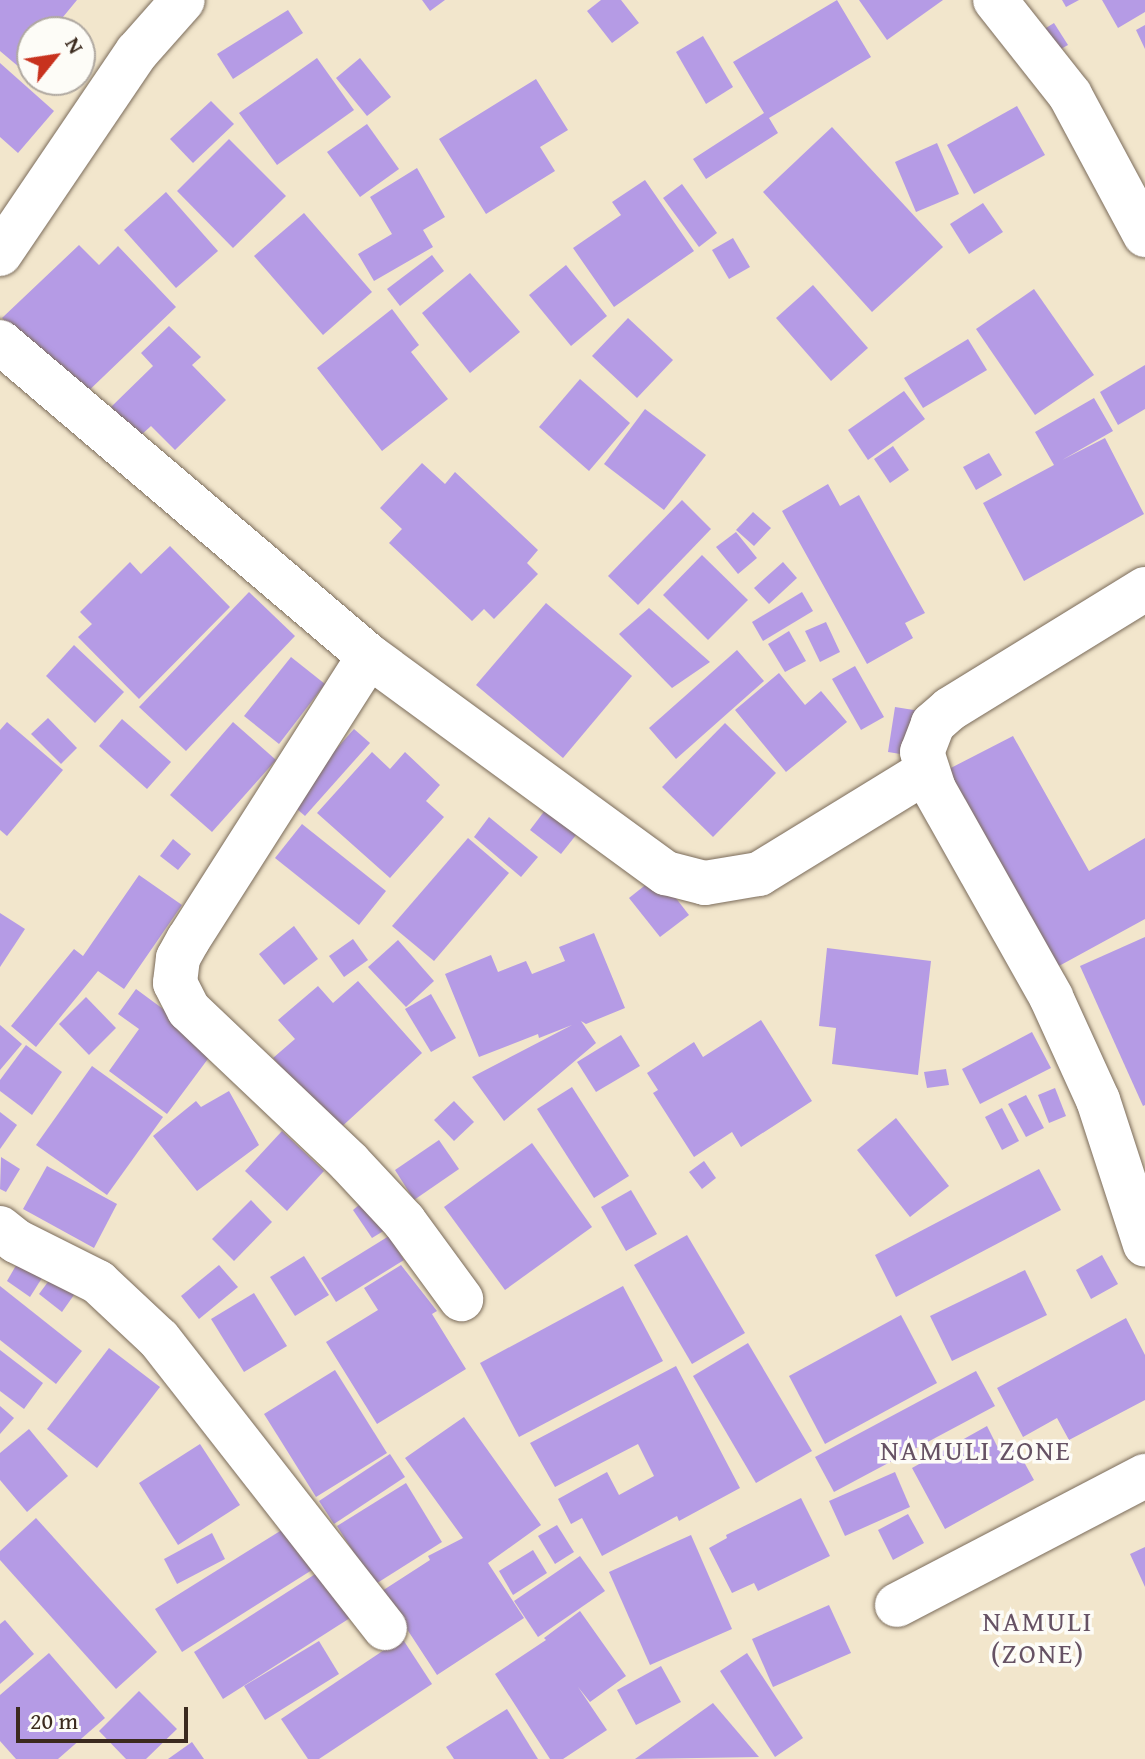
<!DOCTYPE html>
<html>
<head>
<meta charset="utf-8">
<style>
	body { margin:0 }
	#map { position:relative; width:1145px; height:1759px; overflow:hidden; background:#f2e6cc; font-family:"Gentium Book Plus",serif }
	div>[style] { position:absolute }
	.building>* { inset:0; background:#b59be5 }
	.roads { filter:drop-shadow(0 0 2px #7b6c5b) drop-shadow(0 0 2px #7b6c5b) }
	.minor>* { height:44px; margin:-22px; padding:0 22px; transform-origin:22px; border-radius:22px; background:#fff }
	span { translate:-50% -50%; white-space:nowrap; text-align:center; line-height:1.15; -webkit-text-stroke:7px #fdfcf7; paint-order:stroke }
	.quarter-label { font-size:28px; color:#665264; letter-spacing:2px }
	.north { position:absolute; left:16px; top:16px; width:80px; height:80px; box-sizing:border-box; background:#fdfcf7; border:2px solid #afa8a0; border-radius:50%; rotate:60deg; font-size:22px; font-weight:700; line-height:32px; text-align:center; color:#3b2a1e }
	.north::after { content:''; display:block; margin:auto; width:28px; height:36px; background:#c8321e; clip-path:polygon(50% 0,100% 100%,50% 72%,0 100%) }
	.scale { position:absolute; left:16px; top:1707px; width:172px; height:36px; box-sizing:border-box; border:4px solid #3b2a1e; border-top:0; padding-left:10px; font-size:24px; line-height:28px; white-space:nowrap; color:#3b2a1e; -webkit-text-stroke:6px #fdfcf7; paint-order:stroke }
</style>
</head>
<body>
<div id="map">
	<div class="building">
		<i style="clip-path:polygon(0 0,77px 0,63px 17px,81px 32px,32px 32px,32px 78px,0 51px)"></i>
		<i style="clip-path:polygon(422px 0,445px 0,430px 11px)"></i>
		<i style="clip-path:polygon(601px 0,621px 0,639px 23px,612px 43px,587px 11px)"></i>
		<i style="clip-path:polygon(837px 0,871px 57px,769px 118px,778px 133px,706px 179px,693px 159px,764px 113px,733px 62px)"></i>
		<i style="clip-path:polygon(859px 0,943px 0,887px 40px)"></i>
		<i style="clip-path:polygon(1062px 0,1079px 0,1066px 7px)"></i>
		<i style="clip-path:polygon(1102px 0,1145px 0,1145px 12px,1118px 28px)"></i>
		<i style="clip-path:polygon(288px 10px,303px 33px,233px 79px,217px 54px)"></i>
		<i style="clip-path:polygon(1054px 23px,1068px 45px,1045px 58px,1033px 36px)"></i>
		<i style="clip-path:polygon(1145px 25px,1145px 49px,1136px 30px)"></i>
		<i style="clip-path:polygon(703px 36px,733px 87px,706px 104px,676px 52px)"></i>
		<i style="clip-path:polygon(317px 58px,354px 110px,277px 165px,239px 113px)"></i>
		<i style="clip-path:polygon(360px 58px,391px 97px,367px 116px,336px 78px)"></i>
		<i style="clip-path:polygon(0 63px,54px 111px,18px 153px,0 137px)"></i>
		<i style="clip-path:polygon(536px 79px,568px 130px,540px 147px,555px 171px,486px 214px,439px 139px)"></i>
		<i style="clip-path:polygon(211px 101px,234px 124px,193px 163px,170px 139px)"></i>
		<i style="clip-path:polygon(1017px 106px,1045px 155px,974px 194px,947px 145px)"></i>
		<i style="clip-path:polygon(367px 124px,399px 169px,360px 197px,327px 152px)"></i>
		<i style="clip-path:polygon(832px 127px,943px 247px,872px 312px,763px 192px)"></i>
		<i style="clip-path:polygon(229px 139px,286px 196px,233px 248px,177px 191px)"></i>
		<i style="clip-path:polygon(937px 143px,959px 194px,916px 212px,895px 162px)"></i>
		<i style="clip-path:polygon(417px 168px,445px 217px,423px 230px,433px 247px,374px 281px,358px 254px,392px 234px,370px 197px)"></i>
		<i style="clip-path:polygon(645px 180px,694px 251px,614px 307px,573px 248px,621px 215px,612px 202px)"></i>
		<i style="clip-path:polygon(682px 184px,717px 233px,699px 247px,663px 198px)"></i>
		<i style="clip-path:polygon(166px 192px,218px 251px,176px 288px,124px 230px)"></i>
		<i style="clip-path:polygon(983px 203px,1003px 232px,969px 254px,950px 224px)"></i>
		<i style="clip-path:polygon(304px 213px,372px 292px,323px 335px,254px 256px)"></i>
		<i style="clip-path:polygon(733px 238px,750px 267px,729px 279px,712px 250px)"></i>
		<i style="clip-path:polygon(79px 245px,99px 265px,118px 246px,176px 307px,80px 399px,2px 318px)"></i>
		<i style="clip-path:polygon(432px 255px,444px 271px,400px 306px,387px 289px)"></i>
		<i style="clip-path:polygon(566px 265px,607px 316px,571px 346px,529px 295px)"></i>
		<i style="clip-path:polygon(470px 273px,520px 332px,470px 373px,422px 313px)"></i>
		<i style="clip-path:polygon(813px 285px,868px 348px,831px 381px,776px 318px)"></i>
		<i style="clip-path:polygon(1034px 289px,1094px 375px,1035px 415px,976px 329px)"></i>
		<i style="clip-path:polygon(392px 309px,419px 345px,411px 352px,448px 399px,382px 451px,317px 368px)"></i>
		<i style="clip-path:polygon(628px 318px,673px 360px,637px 398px,592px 356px)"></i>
		<i style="clip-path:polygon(169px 326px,201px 357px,192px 365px,226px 400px,175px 450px,151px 426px,140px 436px,111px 407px,153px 366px,141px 353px)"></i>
		<i style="clip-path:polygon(968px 339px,987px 370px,923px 408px,904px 378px)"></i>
		<i style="clip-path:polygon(1145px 365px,1145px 409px,1118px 425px,1100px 392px)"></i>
		<i style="clip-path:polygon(580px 379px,630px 423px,589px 471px,539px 427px)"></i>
		<i style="clip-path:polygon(904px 391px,925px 419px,868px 460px,848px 430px)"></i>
		<i style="clip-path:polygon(1094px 398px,1113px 431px,1062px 460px,1105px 438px,1144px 514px,1024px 581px,983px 503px,1054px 465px,1035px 432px)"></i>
		<i style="clip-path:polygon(645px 409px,706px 455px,664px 510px,604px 464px)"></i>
		<i style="clip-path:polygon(893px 446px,909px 470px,890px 483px,874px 459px)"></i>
		<i style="clip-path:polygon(989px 453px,1002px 475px,976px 490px,963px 467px)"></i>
		<i style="clip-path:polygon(422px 463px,445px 484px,455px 472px,538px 550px,527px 563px,538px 574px,494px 619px,484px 609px,472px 621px,389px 543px,402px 529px,380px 508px)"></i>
		<i style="clip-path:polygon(828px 484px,840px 506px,859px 495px,925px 613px,905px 623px,913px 638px,867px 664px,782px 511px)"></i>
		<i style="clip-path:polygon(682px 500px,711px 529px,638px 605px,608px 576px)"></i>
		<i style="clip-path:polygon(753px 512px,771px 528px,754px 546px,736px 530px)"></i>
		<i style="clip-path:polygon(736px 532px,757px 558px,738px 574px,716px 547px)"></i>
		<i style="clip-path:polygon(170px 546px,230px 607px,139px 699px,78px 637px,92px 624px,80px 612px,130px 562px,141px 574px)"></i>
		<i style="clip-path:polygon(702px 555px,748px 600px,708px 640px,663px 595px)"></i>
		<i style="clip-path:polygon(783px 562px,797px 578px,769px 604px,754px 588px)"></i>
		<i style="clip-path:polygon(249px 592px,295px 636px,186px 751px,139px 707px)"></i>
		<i style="clip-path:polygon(802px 592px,813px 611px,763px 641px,752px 622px)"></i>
		<i style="clip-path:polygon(546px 603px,632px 676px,563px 758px,476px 685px)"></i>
		<i style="clip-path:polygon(649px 608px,710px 662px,672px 688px,619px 634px)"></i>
		<i style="clip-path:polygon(826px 622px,840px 652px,820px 662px,805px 631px)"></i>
		<i style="clip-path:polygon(789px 631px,806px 661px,785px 672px,768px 644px)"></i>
		<i style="clip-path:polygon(74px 645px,124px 692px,95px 723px,46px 676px)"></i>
		<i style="clip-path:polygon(737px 650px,764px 681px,676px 759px,649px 728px)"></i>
		<i style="clip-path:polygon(291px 657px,325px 684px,279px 744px,244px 716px)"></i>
		<i style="clip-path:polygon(855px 666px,884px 717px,861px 730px,832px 679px)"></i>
		<i style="clip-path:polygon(779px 673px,805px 705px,821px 691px,847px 722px,786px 772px,735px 710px)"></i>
		<i style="clip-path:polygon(895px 707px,920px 711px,913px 756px,888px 752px)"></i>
		<i style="clip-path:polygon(48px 718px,77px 748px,61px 764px,31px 734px)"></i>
		<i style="clip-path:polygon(122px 719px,171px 762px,147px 789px,99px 746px)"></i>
		<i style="clip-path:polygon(7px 722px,63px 770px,7px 836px,0 830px,0 730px)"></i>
		<i style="clip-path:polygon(233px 722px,276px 760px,212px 832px,170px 795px)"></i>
		<i style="clip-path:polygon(725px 723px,776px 773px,713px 837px,662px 787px)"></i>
		<i style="clip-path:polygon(354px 729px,370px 743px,305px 816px,289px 802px)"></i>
		<i style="clip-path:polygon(1013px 736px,1089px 871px,1145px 838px,1145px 919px,1048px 972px,943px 772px)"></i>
		<i style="clip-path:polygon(372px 752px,390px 769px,405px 752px,440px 785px,426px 801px,444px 817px,390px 878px,317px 813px)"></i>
		<i style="clip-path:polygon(549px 805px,580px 830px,561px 854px,530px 830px)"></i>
		<i style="clip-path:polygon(489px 817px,538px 857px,521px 877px,474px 837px)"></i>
		<i style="clip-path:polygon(302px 824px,386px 891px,359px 925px,275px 858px)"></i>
		<i style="clip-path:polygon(468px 838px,509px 873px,434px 961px,392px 926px)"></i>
		<i style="clip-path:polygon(173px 839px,191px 854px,178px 870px,160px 856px)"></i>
		<i style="clip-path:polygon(139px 875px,182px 905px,124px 989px,98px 971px,36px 1047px,11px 1026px,74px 949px,83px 956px)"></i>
		<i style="clip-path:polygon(658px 875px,689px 915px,660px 937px,629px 898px)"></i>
		<i style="clip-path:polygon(0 913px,25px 929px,0 967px)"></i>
		<i style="clip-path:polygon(294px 926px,318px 959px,284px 985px,259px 954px)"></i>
		<i style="clip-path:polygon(594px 933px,625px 1008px,586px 1024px,581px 1021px,596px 1043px,504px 1121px,472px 1077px,572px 1025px,539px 1038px,538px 1034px,479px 1057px,445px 974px,491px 955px,498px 972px,526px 961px,532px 974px,565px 961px,559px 947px)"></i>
		<i style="clip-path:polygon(1145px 937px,1145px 1105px,1143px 1106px,1080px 966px)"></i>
		<i style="clip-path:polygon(353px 939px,368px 960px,344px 977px,329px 956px)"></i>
		<i style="clip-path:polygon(398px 940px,434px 981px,406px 1007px,368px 967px)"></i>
		<i style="clip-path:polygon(827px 948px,931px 961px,918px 1075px,832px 1064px,836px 1028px,819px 1026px)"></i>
		<i style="clip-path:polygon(358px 981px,422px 1053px,337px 1131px,273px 1058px,295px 1039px,278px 1020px,318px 986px,333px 1003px)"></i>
		<i style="clip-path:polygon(136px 989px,216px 1048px,167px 1114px,109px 1071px,139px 1029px,118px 1014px)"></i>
		<i style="clip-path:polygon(431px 994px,456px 1038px,431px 1052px,405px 1009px)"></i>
		<i style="clip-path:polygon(86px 997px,116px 1028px,89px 1055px,59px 1024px)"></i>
		<i style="clip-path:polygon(761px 1020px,812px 1101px,741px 1147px,732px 1132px,694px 1157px,653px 1093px,658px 1090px,647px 1073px,694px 1042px,703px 1057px)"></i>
		<i style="clip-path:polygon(0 1025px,22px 1044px,0 1070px)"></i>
		<i style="clip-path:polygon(1032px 1032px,1051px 1068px,980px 1104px,962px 1069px)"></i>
		<i style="clip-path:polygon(621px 1035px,640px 1066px,596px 1092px,577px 1062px)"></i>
		<i style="clip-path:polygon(26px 1045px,62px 1072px,32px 1115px,0 1091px,0 1080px)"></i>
		<i style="clip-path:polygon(92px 1066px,163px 1117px,107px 1195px,36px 1145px)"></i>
		<i style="clip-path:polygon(946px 1069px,949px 1085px,927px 1088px,924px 1072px)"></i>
		<i style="clip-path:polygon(572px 1087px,629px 1176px,594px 1198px,537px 1109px)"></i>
		<i style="clip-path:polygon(1055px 1088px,1066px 1116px,1049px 1123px,1038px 1095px)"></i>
		<i style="clip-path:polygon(229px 1091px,259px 1145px,197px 1191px,153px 1136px,196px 1101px,201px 1107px)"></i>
		<i style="clip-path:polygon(1026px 1095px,1044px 1128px,1026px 1137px,1008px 1104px)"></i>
		<i style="clip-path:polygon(454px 1101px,474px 1122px,454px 1141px,434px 1120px)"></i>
		<i style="clip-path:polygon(1002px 1108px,1019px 1141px,1002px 1150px,985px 1117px)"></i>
		<i style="clip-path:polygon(0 1112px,17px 1125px,0 1149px)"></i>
		<i style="clip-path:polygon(896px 1118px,949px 1186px,910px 1217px,857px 1150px)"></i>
		<i style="clip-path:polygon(282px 1131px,324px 1171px,287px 1211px,245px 1171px)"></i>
		<i style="clip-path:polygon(439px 1140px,459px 1169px,414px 1200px,395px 1170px)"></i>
		<i style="clip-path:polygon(532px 1143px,592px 1227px,505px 1290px,444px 1207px)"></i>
		<i style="clip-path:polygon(1px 1157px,20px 1169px,6px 1192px,0 1189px)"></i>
		<i style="clip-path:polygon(704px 1161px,716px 1178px,702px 1189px,689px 1172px)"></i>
		<i style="clip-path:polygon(47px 1166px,117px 1204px,94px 1248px,23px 1209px)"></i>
		<i style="clip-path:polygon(1039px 1169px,1061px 1210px,896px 1297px,875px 1255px)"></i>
		<i style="clip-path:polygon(631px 1190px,657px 1234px,626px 1251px,601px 1207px)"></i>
		<i style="clip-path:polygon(251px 1200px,272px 1222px,234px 1261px,212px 1239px)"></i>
		<i style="clip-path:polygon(365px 1200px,385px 1230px,372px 1238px,353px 1210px)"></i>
		<i style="clip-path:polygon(687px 1235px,745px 1333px,692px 1364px,634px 1265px)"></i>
		<i style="clip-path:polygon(389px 1236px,404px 1260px,336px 1302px,321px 1278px)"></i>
		<i style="clip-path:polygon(1102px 1255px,1118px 1284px,1091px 1299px,1076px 1270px)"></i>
		<i style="clip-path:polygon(304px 1256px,329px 1295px,295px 1316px,270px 1277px)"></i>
		<i style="clip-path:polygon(18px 1262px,42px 1278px,30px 1297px,7px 1281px)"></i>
		<i style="clip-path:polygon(219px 1265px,238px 1287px,199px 1319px,181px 1296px)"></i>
		<i style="clip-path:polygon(401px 1265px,437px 1311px,432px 1314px,466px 1369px,377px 1424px,326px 1342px,378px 1310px,364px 1288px)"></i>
		<i style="clip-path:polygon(1025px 1270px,1047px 1315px,952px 1361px,930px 1316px)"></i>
		<i style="clip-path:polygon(53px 1275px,76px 1292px,62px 1312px,39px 1294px)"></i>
		<i style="clip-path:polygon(0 1286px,82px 1351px,56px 1384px,0 1340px)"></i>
		<i style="clip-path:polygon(623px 1286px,663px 1361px,519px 1437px,480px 1363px)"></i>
		<i style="clip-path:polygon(254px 1293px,287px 1346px,244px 1372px,211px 1319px)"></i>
		<i style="clip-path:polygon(901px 1315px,937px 1383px,825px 1444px,789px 1376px)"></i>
		<i style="clip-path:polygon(1126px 1318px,1145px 1355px,1145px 1400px,1069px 1440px,1057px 1418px,1023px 1437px,997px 1388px)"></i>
		<i style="clip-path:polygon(748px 1343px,812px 1451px,756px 1483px,693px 1376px)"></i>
		<i style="clip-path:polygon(109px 1348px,160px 1387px,97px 1468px,47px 1429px)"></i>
		<i style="clip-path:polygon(0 1350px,43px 1383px,24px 1409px,0 1391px)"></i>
		<i style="clip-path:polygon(676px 1366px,740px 1488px,679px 1521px,677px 1516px,602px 1556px,582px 1518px,571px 1524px,558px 1499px,607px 1472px,619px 1495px,654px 1476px,638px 1444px,555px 1487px,530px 1443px)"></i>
		<i style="clip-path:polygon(335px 1370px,387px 1453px,316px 1497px,264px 1414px)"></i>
		<i style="clip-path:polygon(976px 1371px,995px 1406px,834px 1492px,815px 1457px)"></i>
		<i style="clip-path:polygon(0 1406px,14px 1418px,0 1434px)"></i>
		<i style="clip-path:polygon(464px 1417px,541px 1525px,488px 1563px,524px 1618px,437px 1675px,382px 1591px,430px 1560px,428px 1556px,463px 1538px,405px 1458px)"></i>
		<i style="clip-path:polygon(987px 1426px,1000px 1452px,1014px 1444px,1034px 1480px,945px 1529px,912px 1468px)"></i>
		<i style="clip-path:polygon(29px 1429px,68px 1476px,27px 1512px,0 1480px,0 1453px)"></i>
		<i style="clip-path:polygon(200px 1444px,240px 1505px,178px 1545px,139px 1483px)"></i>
		<i style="clip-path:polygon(390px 1454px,405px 1477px,334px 1524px,319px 1501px)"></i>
		<i style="clip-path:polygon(895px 1472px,910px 1507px,845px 1536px,829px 1501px)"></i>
		<i style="clip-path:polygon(406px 1483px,442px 1542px,374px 1585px,337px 1526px)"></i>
		<i style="clip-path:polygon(801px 1498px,830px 1556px,758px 1591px,754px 1583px,732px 1593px,709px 1548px,727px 1538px,726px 1535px)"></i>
		<i style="clip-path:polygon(908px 1514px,924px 1543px,893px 1560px,878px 1530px)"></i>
		<i style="clip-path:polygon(36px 1518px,157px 1652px,116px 1689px,0 1560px,0 1551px)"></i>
		<i style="clip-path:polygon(557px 1525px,574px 1552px,555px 1564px,538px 1536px)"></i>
		<i style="clip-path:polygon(285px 1528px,312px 1570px,182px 1652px,155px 1609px)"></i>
		<i style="clip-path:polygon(212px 1533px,225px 1559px,177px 1584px,164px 1559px)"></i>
		<i style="clip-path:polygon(691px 1535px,732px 1629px,650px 1665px,609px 1572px)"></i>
		<i style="clip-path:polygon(1145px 1547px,1145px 1587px,1130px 1554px)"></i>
		<i style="clip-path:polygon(533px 1550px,547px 1573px,513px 1595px,499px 1571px)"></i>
		<i style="clip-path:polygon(580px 1556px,605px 1591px,538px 1637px,514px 1601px)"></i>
		<i style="clip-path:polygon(320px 1571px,350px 1618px,223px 1699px,194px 1652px)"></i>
		<i style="clip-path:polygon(829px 1605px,851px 1653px,773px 1687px,752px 1639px)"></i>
		<i style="clip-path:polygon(580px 1611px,626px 1676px,590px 1702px,578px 1687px,607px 1730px,563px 1759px,550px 1759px,495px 1674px,546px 1640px,544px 1638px)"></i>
		<i style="clip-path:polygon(5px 1620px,34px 1654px,0 1684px,0 1624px)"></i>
		<i style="clip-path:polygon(402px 1638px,432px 1684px,319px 1759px,308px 1759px,281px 1719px)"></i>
		<i style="clip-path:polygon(319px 1641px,339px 1674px,265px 1720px,244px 1686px)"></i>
		<i style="clip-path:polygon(49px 1653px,105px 1718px,58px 1759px,16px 1759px,0 1741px,0 1695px)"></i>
		<i style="clip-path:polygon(747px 1653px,803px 1738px,775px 1757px,720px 1671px)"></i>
		<i style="clip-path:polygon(661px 1666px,681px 1702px,636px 1725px,617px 1690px)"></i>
		<i style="clip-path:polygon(139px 1691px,177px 1729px,146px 1759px,126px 1759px,99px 1731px)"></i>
		<i style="clip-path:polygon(713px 1703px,759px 1757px,635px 1759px)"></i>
		<i style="clip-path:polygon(507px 1709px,538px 1759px,454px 1759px,446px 1747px)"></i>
		<i style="clip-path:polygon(192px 1742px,204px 1759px,168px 1759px)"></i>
	</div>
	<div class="roads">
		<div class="minor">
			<i style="left:995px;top:0;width:121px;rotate:51.7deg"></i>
			<i style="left:1070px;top:95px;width:159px;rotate:61.8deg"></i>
			<i style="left:0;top:254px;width:244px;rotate:-55.9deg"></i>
			<i style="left:137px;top:52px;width:69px;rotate:-48.5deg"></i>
			<i style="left:0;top:342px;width:485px;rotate:40.4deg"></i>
			<i style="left:369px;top:656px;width:368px;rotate:36.2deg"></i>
			<i style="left:666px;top:873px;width:40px;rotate:14.4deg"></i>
			<i style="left:705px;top:883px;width:55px;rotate:-9.5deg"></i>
			<i style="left:759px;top:874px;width:197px;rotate:-31.5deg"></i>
			<i style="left:1145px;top:589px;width:229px;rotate:148.4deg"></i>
			<i style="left:950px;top:709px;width:23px;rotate:139deg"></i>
			<i style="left:933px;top:724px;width:30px;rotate:111deg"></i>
			<i style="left:922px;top:752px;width:39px;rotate:72deg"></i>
			<i style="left:934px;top:789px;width:239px;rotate:60.6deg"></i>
			<i style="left:1051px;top:997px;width:113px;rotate:65.5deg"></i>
			<i style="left:1098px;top:1100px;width:152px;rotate:72deg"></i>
			<i style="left:369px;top:656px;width:337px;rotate:122.5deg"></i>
			<i style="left:188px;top:940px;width:21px;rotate:119deg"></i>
			<i style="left:178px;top:958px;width:25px;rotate:97deg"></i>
			<i style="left:175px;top:983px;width:30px;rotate:63deg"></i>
			<i style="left:189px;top:1010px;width:221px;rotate:43.5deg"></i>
			<i style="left:349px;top:1162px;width:81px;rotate:47deg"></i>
			<i style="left:404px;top:1221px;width:97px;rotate:53.8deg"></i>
			<i style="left:0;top:1228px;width:21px;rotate:39deg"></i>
			<i style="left:16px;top:1241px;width:92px;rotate:26.6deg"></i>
			<i style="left:98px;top:1282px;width:83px;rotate:43.1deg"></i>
			<i style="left:159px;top:1339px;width:367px;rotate:52deg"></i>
			<i style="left:897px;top:1605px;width:280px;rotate:-27.5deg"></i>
		</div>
	</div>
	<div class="quarter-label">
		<span style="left:976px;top:1450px">NAMULI ZONE</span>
		<span style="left:1038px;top:1637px">NAMULI<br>(ZONE)</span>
	</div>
	<div class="north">N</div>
	<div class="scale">20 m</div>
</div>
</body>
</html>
